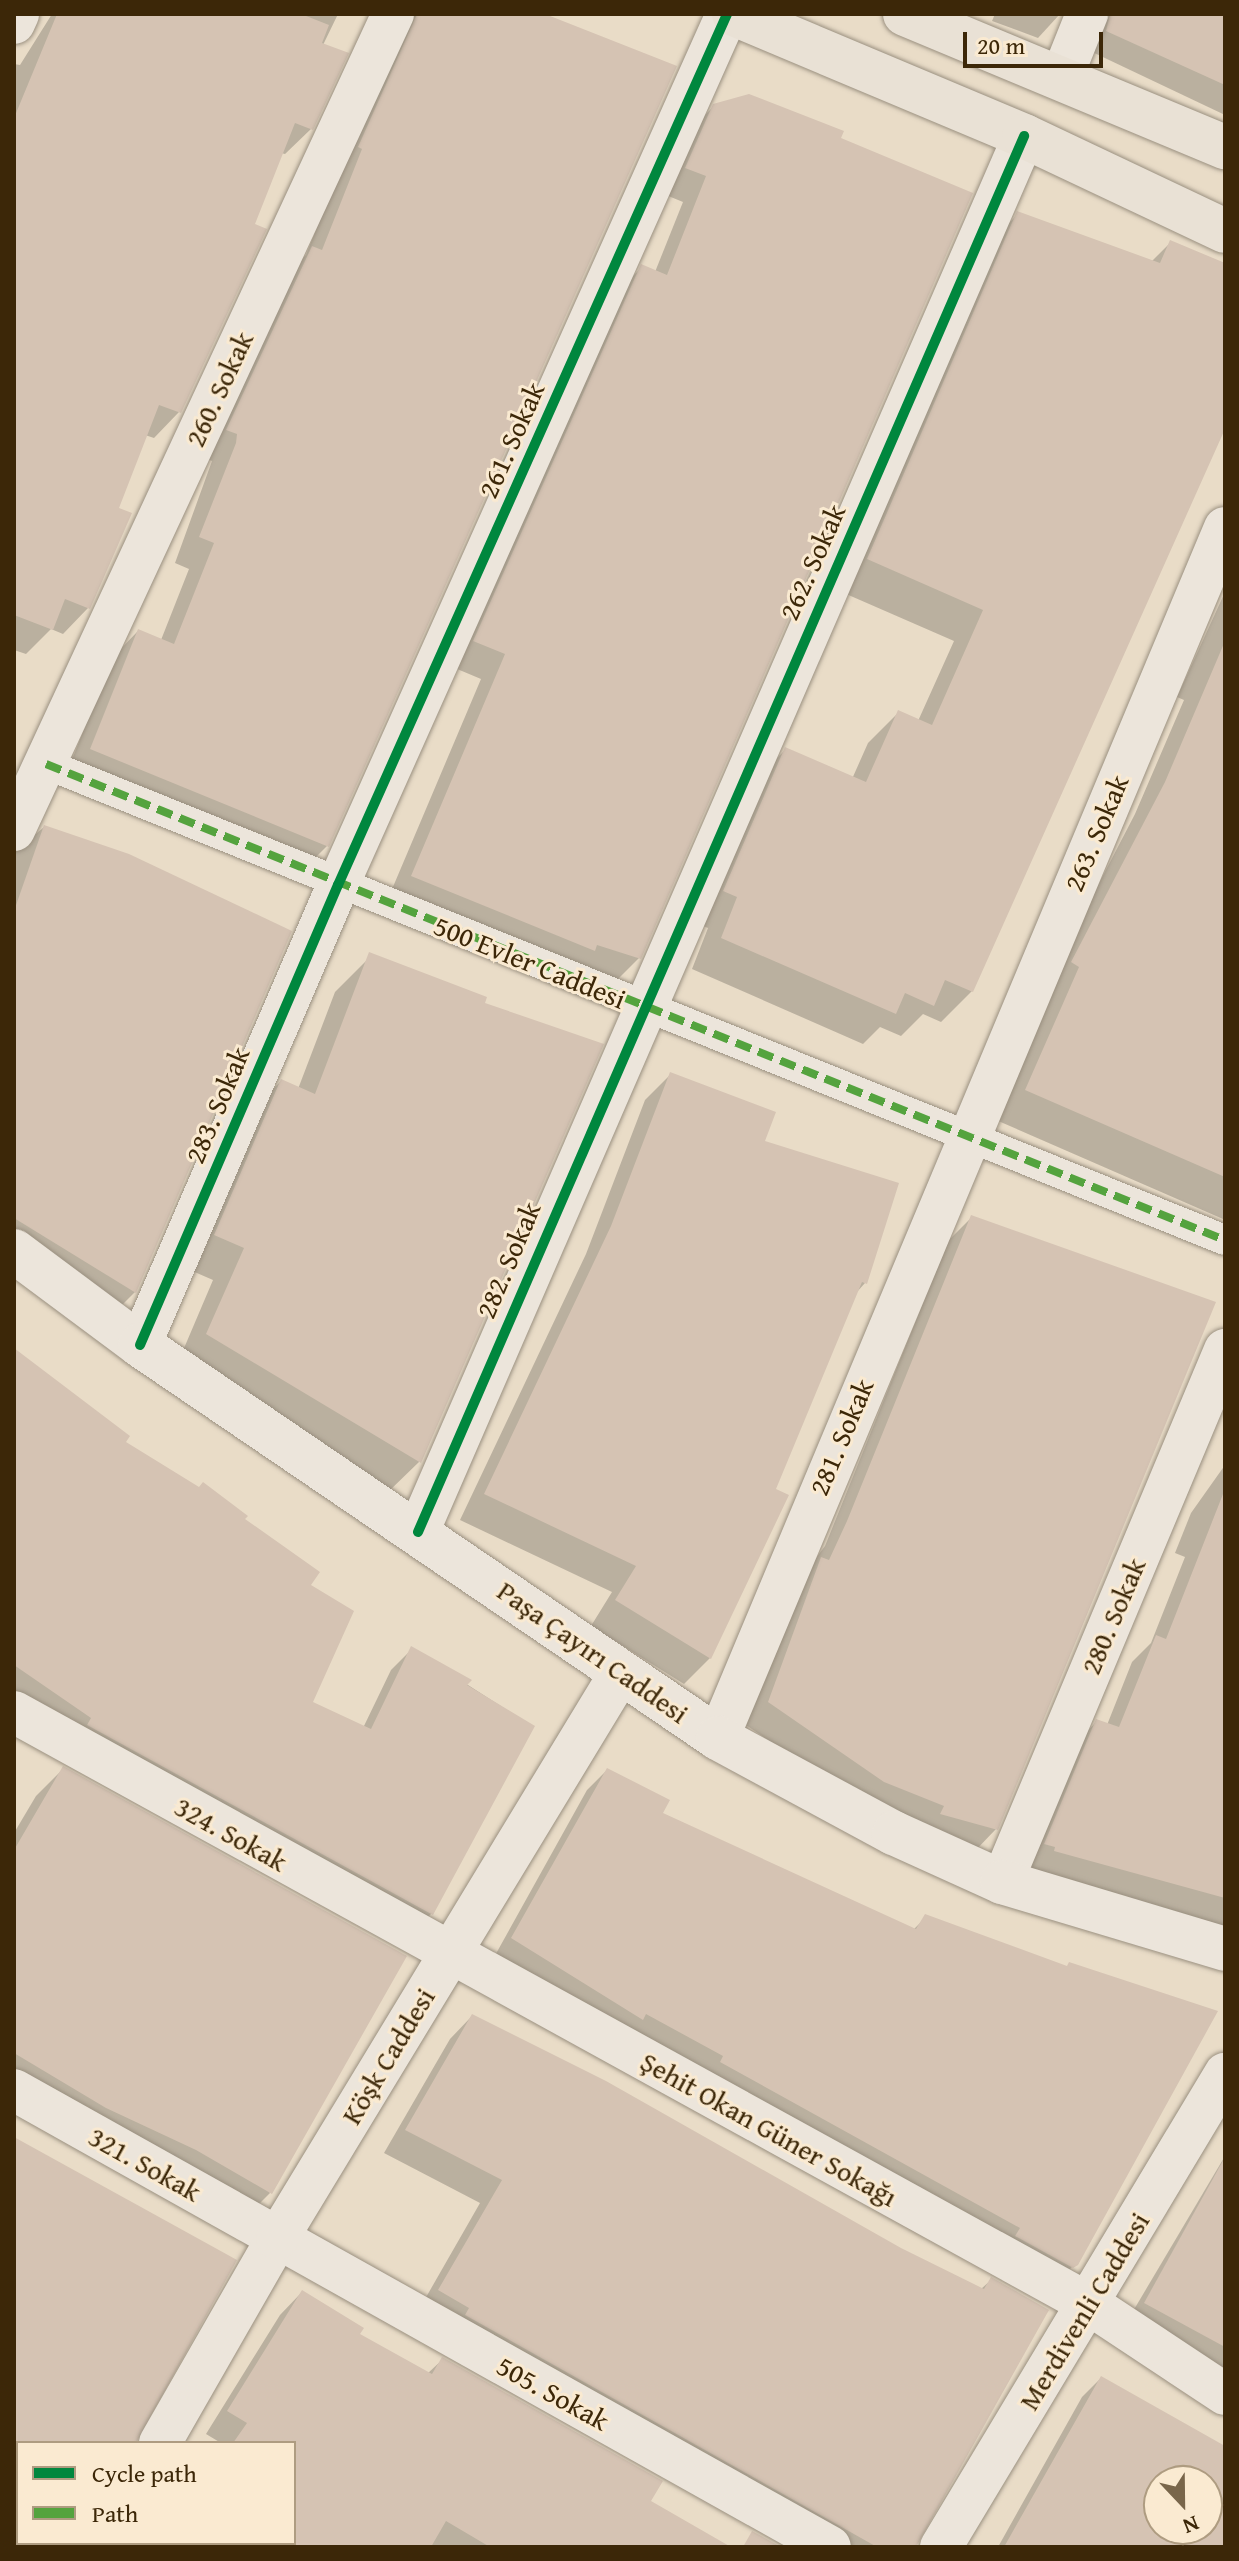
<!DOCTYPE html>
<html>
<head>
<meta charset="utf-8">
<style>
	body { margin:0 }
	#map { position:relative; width:1239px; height:2561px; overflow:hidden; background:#e9dcc7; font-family:"Gentium Book Plus",serif }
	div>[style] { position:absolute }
	.shadow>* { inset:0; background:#0003 }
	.building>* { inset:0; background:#d5c3b3 }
	.roads { filter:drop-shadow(0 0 2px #9a9080) drop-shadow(0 0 2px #9a9080) }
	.pedestrian>* { height:30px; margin:-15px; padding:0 15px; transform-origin:15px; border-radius:15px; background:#ece5db }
	.minor>* { height:42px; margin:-21px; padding:0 21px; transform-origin:21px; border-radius:21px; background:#ece5db }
	.tertiary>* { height:44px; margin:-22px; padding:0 22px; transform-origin:22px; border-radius:22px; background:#ece5db }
	.primary>* { height:44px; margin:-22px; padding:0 22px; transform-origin:22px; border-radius:22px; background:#e9e1d5 }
	.quiet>* { height:8px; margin-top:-4px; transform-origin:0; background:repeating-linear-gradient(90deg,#54a33e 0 16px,transparent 0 24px) }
	.cycleway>* { height:10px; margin:-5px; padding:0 5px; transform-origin:5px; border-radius:5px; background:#00873e }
	span { translate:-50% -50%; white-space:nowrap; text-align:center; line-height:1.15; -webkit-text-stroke:6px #faead1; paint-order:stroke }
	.street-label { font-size:28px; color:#3c2708 }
	.frame { position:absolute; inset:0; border:16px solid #3c2708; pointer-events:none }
	.legend { position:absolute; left:16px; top:2441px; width:280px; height:104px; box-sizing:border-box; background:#faead1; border:2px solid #ae9c81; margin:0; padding:10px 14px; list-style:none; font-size:24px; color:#3c2708 }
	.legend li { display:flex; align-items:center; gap:16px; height:40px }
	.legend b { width:40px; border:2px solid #ae9c81 }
	.north { position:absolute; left:1143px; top:2465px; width:80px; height:80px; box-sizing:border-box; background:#faead1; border:2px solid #ae9c81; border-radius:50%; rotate:158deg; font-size:22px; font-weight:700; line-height:32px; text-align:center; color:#3c2708 }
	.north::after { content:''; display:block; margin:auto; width:28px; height:36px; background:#79664b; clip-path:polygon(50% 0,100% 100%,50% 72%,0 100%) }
	.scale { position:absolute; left:963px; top:32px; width:140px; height:36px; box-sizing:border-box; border:4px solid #3c2708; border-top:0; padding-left:10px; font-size:24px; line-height:28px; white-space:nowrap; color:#3c2708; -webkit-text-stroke:6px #faead1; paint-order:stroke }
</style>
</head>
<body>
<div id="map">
	<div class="shadow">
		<i style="clip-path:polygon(52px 14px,338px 14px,323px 45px,311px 129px,285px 154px,281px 153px,179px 412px,154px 438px,145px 435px,116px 509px,88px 608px,63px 634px,51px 629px,26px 654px,14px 650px,14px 64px,20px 65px)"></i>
		<i style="clip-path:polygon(402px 14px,541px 14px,327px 846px,301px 872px,66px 775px,112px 658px,138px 631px,161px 640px,189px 569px,175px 563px,212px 461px,201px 457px,286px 274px,306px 255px)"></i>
		<i style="clip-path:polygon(995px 14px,1060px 14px,1038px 38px,992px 21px)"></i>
		<i style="clip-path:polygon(1081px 14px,1225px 14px,1225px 115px,1088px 50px)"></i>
		<i style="clip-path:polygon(714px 106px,639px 958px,614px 983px,387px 901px,481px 679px,450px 666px,617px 292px,642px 267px,655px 272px,683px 202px,661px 193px,688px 132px)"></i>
		<i style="clip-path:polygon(1018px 214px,1151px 262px,1171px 242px,1225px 265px,1225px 418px,972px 991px,941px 1022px,923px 1014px,901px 1036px,880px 1027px,863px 1044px,692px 969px,708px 928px,693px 922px,754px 781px,785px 750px,852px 779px,868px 743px,899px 712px,918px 721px,954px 641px,837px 590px,987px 245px)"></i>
		<i style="clip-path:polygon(1225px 592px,1225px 1217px,1223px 1219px,996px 1120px,1042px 993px,1135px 814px,1184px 700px,1177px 697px)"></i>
		<i style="clip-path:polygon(44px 827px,135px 1292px,104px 1323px,14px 1268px,14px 853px)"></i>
		<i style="clip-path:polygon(368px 959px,419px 1462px,387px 1493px,176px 1367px,213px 1280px,183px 1267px,249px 1113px,281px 1081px,298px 1089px,335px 992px)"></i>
		<i style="clip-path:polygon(670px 1075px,762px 1143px,865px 1283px,856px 1293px,774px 1490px,787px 1496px,710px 1658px,684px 1684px,591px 1626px,612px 1592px,460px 1520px,586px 1254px,645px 1100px)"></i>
		<i style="clip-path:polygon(971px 1218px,996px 1829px,973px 1853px,861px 1804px,746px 1725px,798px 1582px,825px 1546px,948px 1241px)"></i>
		<i style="clip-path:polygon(14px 1351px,123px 1443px,243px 1520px,308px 1585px,310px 1703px,363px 1728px,391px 1670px,412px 1649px,532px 1726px,431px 1914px,410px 1935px,14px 1700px)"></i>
		<i style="clip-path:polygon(1225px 1465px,1225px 1931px,1021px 1868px,1073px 1746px,1097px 1721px,1107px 1725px,1132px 1662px,1151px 1643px,1185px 1557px,1175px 1553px,1191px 1513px)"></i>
		<i style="clip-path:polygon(63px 1769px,270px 2193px,243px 2220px,14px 2096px,14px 1833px,36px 1796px)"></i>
		<i style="clip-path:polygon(607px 1770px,661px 1814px,913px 1930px,926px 1917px,1072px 2267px,1052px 2287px,493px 1959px,587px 1790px)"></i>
		<i style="clip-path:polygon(472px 2016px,900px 2249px,981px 2289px,991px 2280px,912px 2547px,817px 2547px,417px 2313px,480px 2203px,384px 2153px,450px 2039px)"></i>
		<i style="clip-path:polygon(14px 2139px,133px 2443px,18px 2443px,18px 2505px)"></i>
		<i style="clip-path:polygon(1225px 2156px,1225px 2380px,1126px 2323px)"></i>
		<i style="clip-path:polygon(302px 2292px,357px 2335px,427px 2374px,442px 2360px,648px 2502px,729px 2547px,157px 2547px,294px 2543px,294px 2443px,221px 2443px,206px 2434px,280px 2315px)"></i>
		<i style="clip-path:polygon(evenodd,1101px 2378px,1225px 2448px,1225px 2547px,998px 2547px,1082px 2397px,1101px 2378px,1159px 2481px,1207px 2481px,1207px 2529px,1159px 2529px,1159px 2481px)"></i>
	</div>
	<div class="building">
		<i style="clip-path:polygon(57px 14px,301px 14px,329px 25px,322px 43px,349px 53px,313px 130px,295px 123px,255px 224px,267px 229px,181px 413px,159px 405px,119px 508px,132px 513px,90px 609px,65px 599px,53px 630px,14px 615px,14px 118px)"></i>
		<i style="clip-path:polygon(417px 14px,545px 14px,677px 66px,329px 847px,90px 749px,138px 629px,174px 644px,214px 543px,199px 537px,236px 443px,237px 434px,226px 430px,312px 246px,322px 250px,362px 149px,358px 147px)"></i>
		<i style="clip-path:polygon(1110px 14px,1225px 14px,1225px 85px,1106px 31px)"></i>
		<i style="clip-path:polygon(749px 94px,844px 131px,841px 138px,973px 193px,641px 959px,597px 945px,595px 951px,411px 876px,505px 654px,473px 641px,641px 264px,667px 275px,706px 176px,685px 168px,713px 104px)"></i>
		<i style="clip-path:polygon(1017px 211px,1160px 263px,1170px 240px,1225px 263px,1225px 429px,973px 992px,945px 980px,934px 1006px,905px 993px,896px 1014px,721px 938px,737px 897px,723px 891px,785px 747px,866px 782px,898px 710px,932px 725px,983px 610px,867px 559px)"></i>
		<i style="clip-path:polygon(1225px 641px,1225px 1177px,1025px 1090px,1079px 967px,1071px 962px,1165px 782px)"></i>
		<i style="clip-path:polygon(44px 825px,129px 854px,292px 931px,136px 1293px,14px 1218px,14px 911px)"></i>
		<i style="clip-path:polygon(369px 952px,487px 997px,485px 1003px,604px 1044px,421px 1463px,206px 1334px,244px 1248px,214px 1235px,281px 1079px,315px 1094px)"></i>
		<i style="clip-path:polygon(670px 1072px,776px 1112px,765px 1141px,899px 1183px,867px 1284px,862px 1282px,776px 1489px,789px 1495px,711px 1659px,615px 1600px,636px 1566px,484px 1494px,611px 1226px)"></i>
		<i style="clip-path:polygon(971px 1215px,1216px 1302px,998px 1830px,940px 1814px,944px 1806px,884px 1782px,768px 1702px,821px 1557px,829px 1560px,847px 1521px)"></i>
		<i style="clip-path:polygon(14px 1348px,130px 1436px,126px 1442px,199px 1487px,203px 1482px,248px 1516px,245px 1519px,320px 1572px,311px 1585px,354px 1611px,313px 1702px,371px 1729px,411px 1646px,472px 1680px,467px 1685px,535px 1726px,433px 1915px,87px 1725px,91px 1718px,14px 1665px)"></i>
		<i style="clip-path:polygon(1223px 1494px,1225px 1494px,1225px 1898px,1054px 1851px,1055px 1847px,1044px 1844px,1096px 1719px,1119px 1727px,1156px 1635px,1166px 1639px)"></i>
		<i style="clip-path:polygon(63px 1766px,407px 1956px,272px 2194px,196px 2150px,106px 2108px,14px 2053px,14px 1850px)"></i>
		<i style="clip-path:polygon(607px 1768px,670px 1800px,663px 1813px,916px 1929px,925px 1914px,1067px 1966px,1069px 1962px,1218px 2011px,1078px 2265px,1073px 2268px,1015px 2236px,1020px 2228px,720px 2062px,723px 2056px,646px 2014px,643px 2020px,511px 1938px)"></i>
		<i style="clip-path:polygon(472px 2014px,606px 2081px,901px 2248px,984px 2289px,991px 2277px,1049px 2310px,916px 2547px,877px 2547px,465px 2315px,469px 2308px,438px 2290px,502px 2180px,405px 2130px)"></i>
		<i style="clip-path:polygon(14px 2137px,237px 2260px,136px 2443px,14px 2443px)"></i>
		<i style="clip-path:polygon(1225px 2157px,1225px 2347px,1144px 2303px)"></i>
		<i style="clip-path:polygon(302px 2290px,364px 2328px,360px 2334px,432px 2374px,442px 2357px,663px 2481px,651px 2501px,731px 2547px,490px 2547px,446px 2521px,431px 2547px,294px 2547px,294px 2443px,233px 2443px,247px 2423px,227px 2411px)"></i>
		<i style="clip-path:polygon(evenodd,1101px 2376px,1225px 2446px,1225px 2547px,1004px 2547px,1101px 2376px,1159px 2481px,1207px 2481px,1207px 2529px,1159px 2529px,1159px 2481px)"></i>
		<i style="clip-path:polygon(752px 2531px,781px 2547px,743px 2547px)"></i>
	</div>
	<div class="roads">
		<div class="pedestrian">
			<i style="left:46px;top:764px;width:1271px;rotate:21.99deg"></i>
		</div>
		<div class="minor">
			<i style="left:14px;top:23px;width:10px;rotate:-66deg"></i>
			<i style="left:1061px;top:79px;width:70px;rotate:-68.2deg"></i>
			<i style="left:14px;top:830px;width:900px;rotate:-65.09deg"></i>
			<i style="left:140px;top:1345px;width:501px;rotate:-66.71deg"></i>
			<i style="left:338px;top:885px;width:954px;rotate:-65.93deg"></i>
			<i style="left:418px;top:1532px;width:1522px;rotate:-66.53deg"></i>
			<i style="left:14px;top:1712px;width:1227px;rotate:28.84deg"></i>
			<i style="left:1089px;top:2304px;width:163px;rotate:33.5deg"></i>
			<i style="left:718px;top:1738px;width:1312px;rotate:-67.27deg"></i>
			<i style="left:1002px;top:1882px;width:577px;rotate:-67.26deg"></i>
			<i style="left:14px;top:2090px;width:935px;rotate:29.25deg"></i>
			<i style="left:160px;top:2443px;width:235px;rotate:-60.2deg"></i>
			<i style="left:277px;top:2239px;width:663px;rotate:-58.75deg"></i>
			<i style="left:14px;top:2491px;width:4px;rotate:27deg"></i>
			<i style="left:104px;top:2543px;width:8px;rotate:30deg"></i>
			<i style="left:941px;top:2547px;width:552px;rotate:-59.02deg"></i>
		</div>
		<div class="tertiary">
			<i style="left:14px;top:1251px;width:157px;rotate:36.7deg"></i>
			<i style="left:140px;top:1345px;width:699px;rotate:34.21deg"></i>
			<i style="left:718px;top:1738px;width:200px;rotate:28.4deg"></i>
			<i style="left:894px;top:1833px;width:119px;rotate:24.4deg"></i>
			<i style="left:1002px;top:1882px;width:233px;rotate:16.7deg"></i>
		</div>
		<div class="primary">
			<i style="left:734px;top:14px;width:315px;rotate:22.8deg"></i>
			<i style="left:1024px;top:136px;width:222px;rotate:25.3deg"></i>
			<i style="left:905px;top:14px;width:347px;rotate:22.6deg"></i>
		</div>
	</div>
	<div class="quiet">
		<i style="left:46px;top:764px;width:1271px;rotate:21.99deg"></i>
	</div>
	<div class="cycleway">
		<i style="left:140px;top:1345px;width:501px;rotate:-66.71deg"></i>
		<i style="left:338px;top:885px;width:954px;rotate:-65.93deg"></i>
		<i style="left:418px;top:1532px;width:1522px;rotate:-66.53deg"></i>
	</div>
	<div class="street-label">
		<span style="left:219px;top:389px;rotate:-65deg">260. Sokak</span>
		<span style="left:511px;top:440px;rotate:-66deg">261. Sokak</span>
		<span style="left:812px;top:562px;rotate:-66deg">262. Sokak</span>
		<span style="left:1096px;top:833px;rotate:-67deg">263. Sokak</span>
		<span style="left:530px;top:962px;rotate:22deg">500 Evler Caddesi</span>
		<span style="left:217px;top:1105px;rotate:-67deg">283. Sokak</span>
		<span style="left:508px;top:1260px;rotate:-67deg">282. Sokak</span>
		<span style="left:841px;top:1437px;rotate:-67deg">281. Sokak</span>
		<span style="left:1113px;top:1616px;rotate:-67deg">280. Sokak</span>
		<span style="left:593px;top:1652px;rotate:35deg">Paşa Çayırı Caddesi</span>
		<span style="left:231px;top:1834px;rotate:29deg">324. Sokak</span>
		<span style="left:388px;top:2056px;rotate:-59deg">Köşk Caddesi</span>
		<span style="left:769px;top:2129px;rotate:29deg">Şehit Okan Güner Sokağı</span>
		<span style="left:145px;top:2164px;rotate:29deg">321. Sokak</span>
		<span style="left:1084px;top:2311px;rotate:-59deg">Merdivenli Caddesi</span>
		<span style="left:553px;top:2393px;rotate:29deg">505. Sokak</span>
	</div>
	<div class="frame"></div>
	<ul class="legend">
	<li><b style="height:10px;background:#00873e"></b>Cycle path</li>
	<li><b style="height:10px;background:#54a33e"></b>Path</li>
	</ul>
	<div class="north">N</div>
	<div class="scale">20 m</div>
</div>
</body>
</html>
